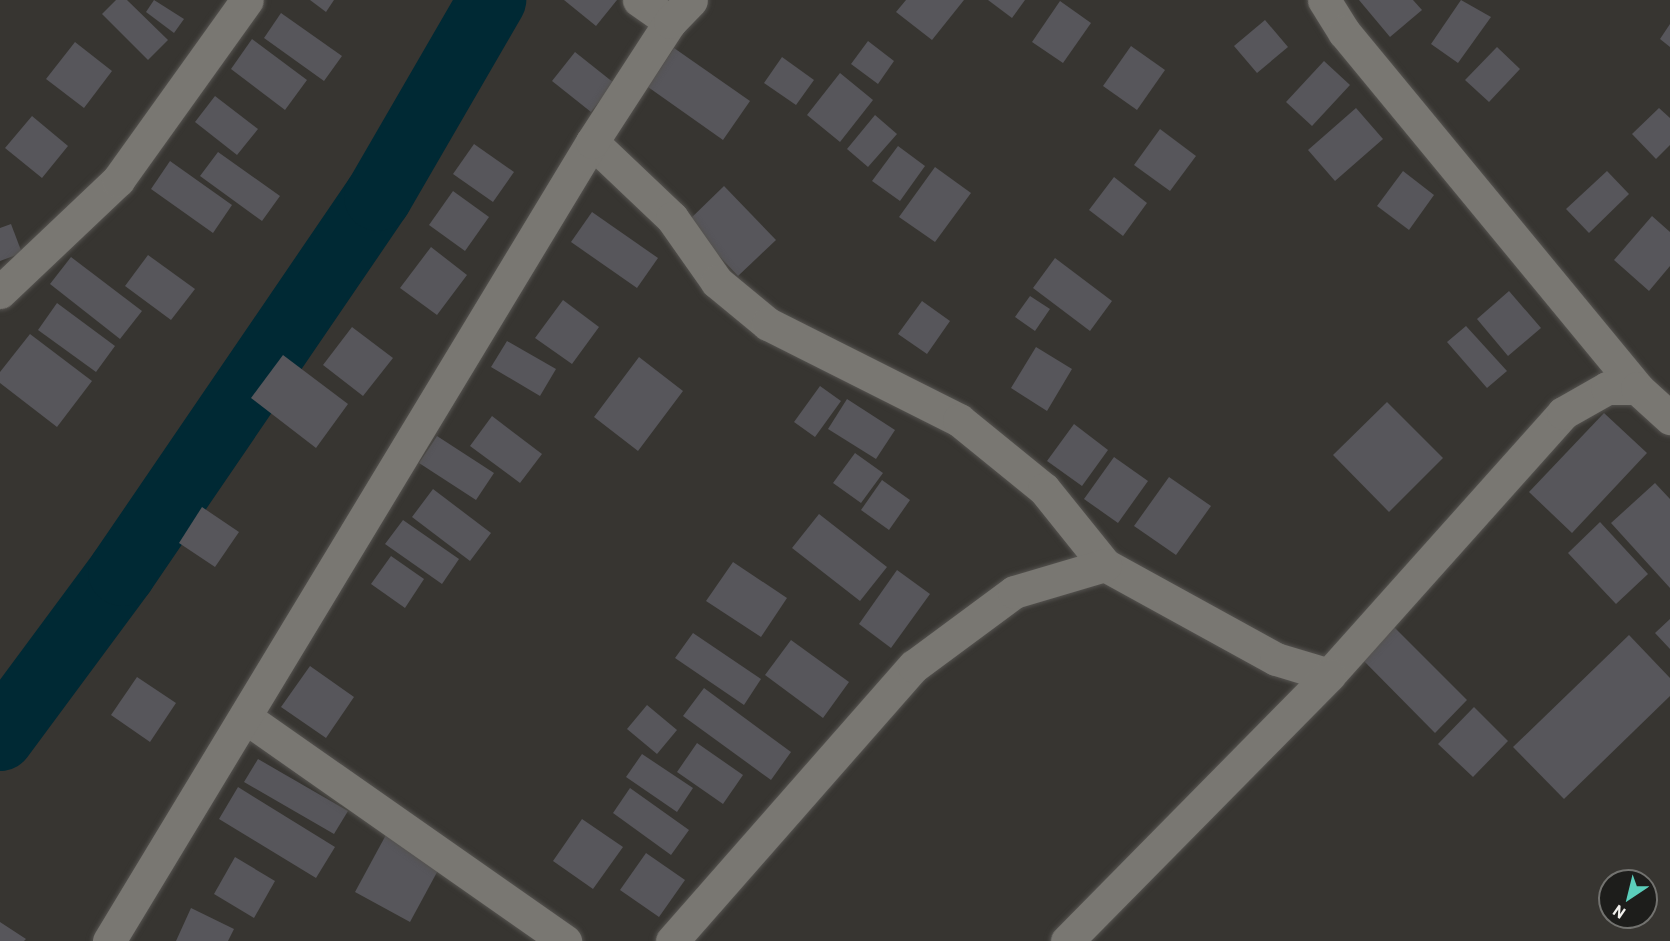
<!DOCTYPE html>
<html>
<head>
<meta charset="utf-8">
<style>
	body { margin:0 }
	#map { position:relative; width:1670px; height:941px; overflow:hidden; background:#373531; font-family:Barlow,sans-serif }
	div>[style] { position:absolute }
	.river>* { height:68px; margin:-34px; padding:0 34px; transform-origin:34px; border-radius:34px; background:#002934 }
	.building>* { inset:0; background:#57565b }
	.roads { filter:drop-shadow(0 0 2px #555350) drop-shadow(0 0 2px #555350) }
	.minor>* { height:33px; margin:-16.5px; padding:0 16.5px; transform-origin:16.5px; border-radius:16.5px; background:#797772 }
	span { translate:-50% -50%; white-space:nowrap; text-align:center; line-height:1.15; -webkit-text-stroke:5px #1d1d1b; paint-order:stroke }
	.north { position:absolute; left:1598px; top:869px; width:60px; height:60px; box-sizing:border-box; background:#1d1d1b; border:2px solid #72726f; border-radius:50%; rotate:215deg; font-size:16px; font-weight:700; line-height:24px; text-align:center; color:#f2f1ee }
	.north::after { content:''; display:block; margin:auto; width:21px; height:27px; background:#5bcebb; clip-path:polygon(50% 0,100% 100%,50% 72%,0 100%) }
</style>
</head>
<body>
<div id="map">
	<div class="river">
		<i style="left:0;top:737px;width:205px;rotate:-53.5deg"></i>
		<i style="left:122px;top:572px;width:454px;rotate:-55.7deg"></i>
		<i style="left:378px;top:197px;width:228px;rotate:-59.9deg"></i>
	</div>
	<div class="building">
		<i style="clip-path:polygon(116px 0,127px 0,168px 40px,148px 60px,102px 14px)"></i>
		<i style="clip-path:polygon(154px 0,184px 19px,174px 33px,146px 12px)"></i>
		<i style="clip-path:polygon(310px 0,334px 0,326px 12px)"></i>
		<i style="clip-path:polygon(564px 0,617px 0,596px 26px)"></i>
		<i style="clip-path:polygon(906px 0,964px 0,932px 40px,896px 12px)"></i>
		<i style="clip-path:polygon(988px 0,1025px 0,1012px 18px)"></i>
		<i style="clip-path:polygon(1359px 0,1413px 0,1422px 10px,1390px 37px)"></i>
		<i style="clip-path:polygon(1461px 0,1491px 17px,1458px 63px,1431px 44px)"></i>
		<i style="clip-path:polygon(1060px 1px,1091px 23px,1063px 63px,1032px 42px)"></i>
		<i style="clip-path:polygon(281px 13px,342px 56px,324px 81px,264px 38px)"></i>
		<i style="clip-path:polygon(1265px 20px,1288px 47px,1257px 73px,1234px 46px)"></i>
		<i style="clip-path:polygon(1670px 24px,1670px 47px,1660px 39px)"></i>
		<i style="clip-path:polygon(252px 39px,307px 80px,285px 110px,231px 69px)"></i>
		<i style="clip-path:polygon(868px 41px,894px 61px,878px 84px,851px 64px)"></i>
		<i style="clip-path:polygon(75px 42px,112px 71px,84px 108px,46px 79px)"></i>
		<i style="clip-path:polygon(1131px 46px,1165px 70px,1137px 110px,1103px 86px)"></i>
		<i style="clip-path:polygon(1497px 47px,1520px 69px,1489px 102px,1465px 80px)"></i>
		<i style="clip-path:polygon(674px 48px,750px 101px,723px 140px,648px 87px)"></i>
		<i style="clip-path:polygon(575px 52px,614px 83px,591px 112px,552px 81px)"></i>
		<i style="clip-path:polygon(782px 57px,814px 80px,796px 105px,764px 83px)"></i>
		<i style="clip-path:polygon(1324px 61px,1350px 85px,1312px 126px,1286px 102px)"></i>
		<i style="clip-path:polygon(840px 73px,873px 100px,840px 142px,807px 115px)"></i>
		<i style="clip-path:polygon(215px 96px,258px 129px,237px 155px,195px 122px)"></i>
		<i style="clip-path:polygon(1356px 108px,1383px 139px,1335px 181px,1308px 150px)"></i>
		<i style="clip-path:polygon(1659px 108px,1670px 118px,1670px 145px,1656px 159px,1632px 134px)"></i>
		<i style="clip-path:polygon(875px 115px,897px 134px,868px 167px,847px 149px)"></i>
		<i style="clip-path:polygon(32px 116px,68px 146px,42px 178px,5px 148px)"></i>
		<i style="clip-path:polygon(1160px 129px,1196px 156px,1170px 191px,1134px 165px)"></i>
		<i style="clip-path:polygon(474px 144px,514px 172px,493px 202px,453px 174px)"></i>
		<i style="clip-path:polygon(898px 146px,925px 166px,900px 201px,872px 181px)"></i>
		<i style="clip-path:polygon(218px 152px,280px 196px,262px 221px,200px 176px)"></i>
		<i style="clip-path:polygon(170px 161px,232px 205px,213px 233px,151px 189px)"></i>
		<i style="clip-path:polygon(935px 167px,971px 193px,935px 242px,899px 217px)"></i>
		<i style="clip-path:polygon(1403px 171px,1434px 195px,1409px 230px,1377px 206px)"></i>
		<i style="clip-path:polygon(1607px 171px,1629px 194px,1589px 233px,1566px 209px)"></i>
		<i style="clip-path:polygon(1114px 177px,1147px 203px,1123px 236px,1089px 210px)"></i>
		<i style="clip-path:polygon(724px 186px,776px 240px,738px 276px,687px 222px)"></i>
		<i style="clip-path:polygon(453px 191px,489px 217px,465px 251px,429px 225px)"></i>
		<i style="clip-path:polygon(592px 212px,658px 258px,637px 288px,571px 242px)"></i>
		<i style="clip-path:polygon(1652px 216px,1670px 232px,1670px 266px,1649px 291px,1614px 260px)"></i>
		<i style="clip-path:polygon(11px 224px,22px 253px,0 261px,0 228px)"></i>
		<i style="clip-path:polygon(431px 247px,467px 275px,437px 315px,400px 288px)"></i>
		<i style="clip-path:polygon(148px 255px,195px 289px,171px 320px,125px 286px)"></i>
		<i style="clip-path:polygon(71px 257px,142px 311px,120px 339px,50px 284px)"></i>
		<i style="clip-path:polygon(1055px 258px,1112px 301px,1090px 331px,1033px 288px)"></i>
		<i style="clip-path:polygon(1509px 291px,1541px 328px,1508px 356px,1477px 319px)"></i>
		<i style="clip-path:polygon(1030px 296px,1050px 309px,1035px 331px,1015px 317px)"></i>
		<i style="clip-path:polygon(563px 300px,599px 327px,572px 364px,535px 338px)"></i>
		<i style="clip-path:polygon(922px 301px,950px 321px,927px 354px,898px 334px)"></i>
		<i style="clip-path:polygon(57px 303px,115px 346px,96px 372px,38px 330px)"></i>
		<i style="clip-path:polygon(1466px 326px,1507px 371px,1487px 388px,1447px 342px)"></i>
		<i style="clip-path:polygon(352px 327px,393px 358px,363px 396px,323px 365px)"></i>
		<i style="clip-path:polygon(30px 334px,92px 381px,57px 427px,0 383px,0 372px)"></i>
		<i style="clip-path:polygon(507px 341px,556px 369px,540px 396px,491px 367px)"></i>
		<i style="clip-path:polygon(1036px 347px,1072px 369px,1047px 411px,1011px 388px)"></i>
		<i style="clip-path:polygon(283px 355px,348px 404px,316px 448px,251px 398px)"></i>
		<i style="clip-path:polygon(639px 357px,683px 391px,638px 451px,594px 417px)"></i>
		<i style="clip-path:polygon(820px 386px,841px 401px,815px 437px,794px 422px)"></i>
		<i style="clip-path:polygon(847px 399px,895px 430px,876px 459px,828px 429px)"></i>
		<i style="clip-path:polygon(1387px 402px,1443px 458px,1389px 512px,1333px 455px)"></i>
		<i style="clip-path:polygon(1604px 413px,1647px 453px,1572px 533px,1529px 492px)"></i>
		<i style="clip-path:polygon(492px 416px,542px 454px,520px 483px,470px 446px)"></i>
		<i style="clip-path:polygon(1074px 424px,1108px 450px,1082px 486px,1047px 461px)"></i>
		<i style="clip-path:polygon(437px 436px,494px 473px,476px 500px,419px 463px)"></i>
		<i style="clip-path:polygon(855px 453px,883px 473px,861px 503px,833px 483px)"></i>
		<i style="clip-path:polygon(1114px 457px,1148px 481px,1118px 523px,1084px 499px)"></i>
		<i style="clip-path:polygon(1169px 477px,1211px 506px,1176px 555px,1134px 526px)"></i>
		<i style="clip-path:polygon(882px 480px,910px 500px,889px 530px,861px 510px)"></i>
		<i style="clip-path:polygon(1655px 483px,1670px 499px,1670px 588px,1611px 523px)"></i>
		<i style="clip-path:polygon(433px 489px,491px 533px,470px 561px,412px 517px)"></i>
		<i style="clip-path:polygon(202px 507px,239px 532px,215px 567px,179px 543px)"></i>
		<i style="clip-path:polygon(819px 514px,887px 567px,860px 601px,792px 548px)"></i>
		<i style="clip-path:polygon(403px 520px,459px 559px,442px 584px,385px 544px)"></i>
		<i style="clip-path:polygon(1600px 522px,1648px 574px,1616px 604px,1568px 553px)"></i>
		<i style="clip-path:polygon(391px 556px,424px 579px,405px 608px,371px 584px)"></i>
		<i style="clip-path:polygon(733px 562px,787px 598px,761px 637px,706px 601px)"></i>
		<i style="clip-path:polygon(897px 570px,930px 594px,891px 648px,859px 624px)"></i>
		<i style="clip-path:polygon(1670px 619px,1670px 649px,1655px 633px)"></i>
		<i style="clip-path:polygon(1388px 621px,1467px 700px,1435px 733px,1356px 653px)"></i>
		<i style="clip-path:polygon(693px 633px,761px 679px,744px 705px,675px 658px)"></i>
		<i style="clip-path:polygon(1629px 635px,1670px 678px,1670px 696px,1564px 799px,1513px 747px)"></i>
		<i style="clip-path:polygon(791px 640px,849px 682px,823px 718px,765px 675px)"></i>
		<i style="clip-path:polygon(310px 666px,354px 697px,326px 738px,281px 707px)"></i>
		<i style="clip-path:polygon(137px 677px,176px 703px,150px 742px,111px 715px)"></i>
		<i style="clip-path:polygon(704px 688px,791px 752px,771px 780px,683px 716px)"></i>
		<i style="clip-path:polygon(647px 705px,677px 730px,657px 754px,627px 729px)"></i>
		<i style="clip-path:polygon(1474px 707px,1508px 741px,1473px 777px,1438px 744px)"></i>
		<i style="clip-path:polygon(697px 743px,743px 775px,723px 804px,677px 772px)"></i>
		<i style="clip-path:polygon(642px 754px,693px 788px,677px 812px,626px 777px)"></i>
		<i style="clip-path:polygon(258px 759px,348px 811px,334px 834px,244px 782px)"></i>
		<i style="clip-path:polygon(238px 787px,335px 847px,316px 878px,219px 819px)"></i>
		<i style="clip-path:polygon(630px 788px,689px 830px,671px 855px,613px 813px)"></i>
		<i style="clip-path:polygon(582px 819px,623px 847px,593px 889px,553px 861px)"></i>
		<i style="clip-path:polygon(387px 833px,442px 863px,410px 922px,355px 892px)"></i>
		<i style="clip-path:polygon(646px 853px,685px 880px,659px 917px,620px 890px)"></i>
		<i style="clip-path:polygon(235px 857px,275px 881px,254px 918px,214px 894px)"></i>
		<i style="clip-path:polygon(191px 908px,234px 929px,228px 941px,176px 941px)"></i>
		<i style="clip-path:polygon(0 922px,26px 939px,24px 941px,0 941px)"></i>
	</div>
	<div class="roads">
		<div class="minor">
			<i style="left:639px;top:0;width:38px;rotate:35deg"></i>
			<i style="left:1324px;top:0;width:38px;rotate:58deg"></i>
			<i style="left:1344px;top:32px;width:461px;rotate:50.5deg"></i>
			<i style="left:592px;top:142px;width:110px;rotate:43.5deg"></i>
			<i style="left:672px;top:218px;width:78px;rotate:54.9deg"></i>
			<i style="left:717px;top:282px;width:66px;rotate:39.5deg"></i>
			<i style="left:768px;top:324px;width:214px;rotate:26.7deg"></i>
			<i style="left:959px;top:420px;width:109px;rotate:39.1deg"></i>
			<i style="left:1044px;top:489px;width:97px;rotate:51.2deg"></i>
			<i style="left:1105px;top:565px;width:195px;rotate:28.8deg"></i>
			<i style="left:1276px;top:659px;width:55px;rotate:16.8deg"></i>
			<i style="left:1329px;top:675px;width:351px;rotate:-48.2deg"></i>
			<i style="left:1563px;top:413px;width:51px;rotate:-29.6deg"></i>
			<i style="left:1607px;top:388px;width:30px"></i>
			<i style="left:1637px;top:388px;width:45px;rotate:42.3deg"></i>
			<i style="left:0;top:292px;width:163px;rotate:-43.5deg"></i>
			<i style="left:118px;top:180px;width:221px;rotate:-54.4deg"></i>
			<i style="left:245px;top:717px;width:391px;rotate:35deg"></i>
			<i style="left:109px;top:941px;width:934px;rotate:-58.85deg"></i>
			<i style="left:592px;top:142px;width:143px;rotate:-57deg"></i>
			<i style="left:670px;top:22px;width:30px;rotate:-46deg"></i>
			<i style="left:672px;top:941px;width:366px;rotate:-48.7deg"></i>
			<i style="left:914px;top:666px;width:124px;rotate:-36.5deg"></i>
			<i style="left:1014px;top:592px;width:95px;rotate:-16.5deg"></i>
			<i style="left:1067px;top:941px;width:373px;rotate:-45.4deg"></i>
		</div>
	</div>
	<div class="north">N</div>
</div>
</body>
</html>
